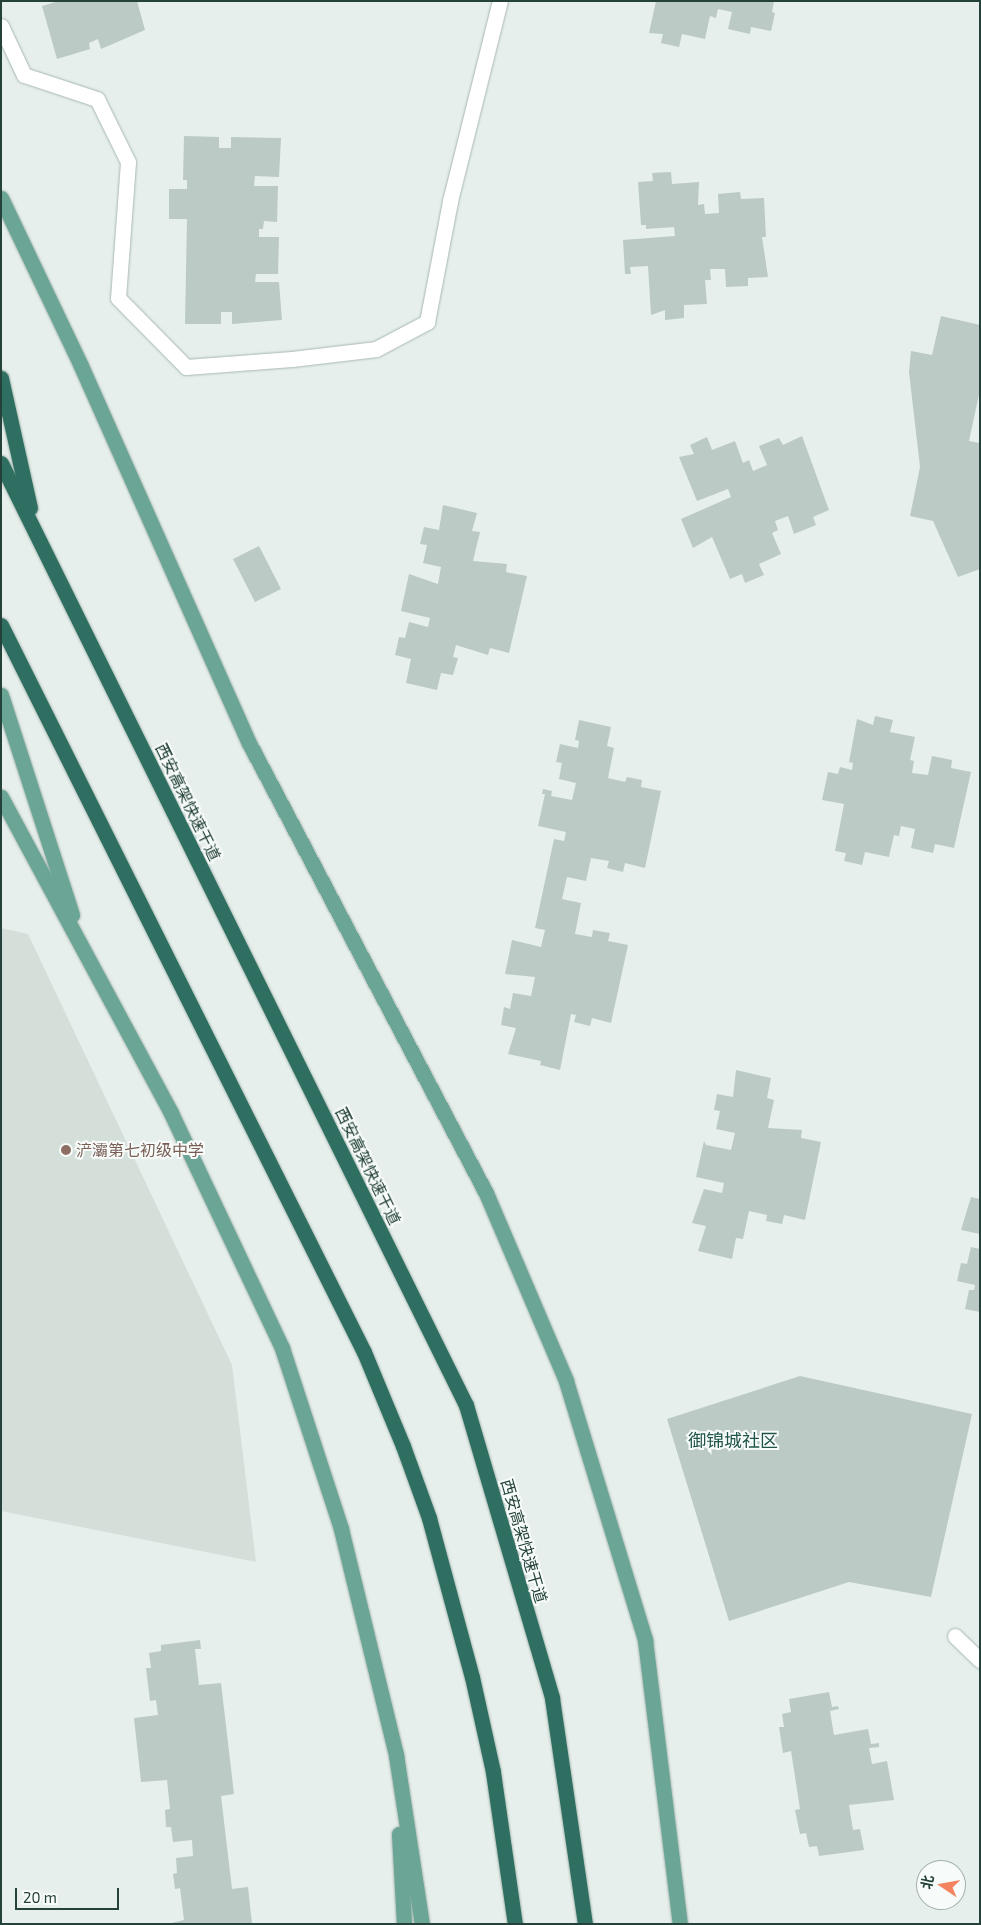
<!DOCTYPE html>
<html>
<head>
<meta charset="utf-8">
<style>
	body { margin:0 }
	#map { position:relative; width:981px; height:1925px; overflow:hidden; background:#e6efeb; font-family:"Exo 2","Noto Sans SC",sans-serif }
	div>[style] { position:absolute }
	.built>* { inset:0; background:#d4dfda }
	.building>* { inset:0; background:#bbcac4 }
	.roads { filter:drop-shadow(0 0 1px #a8b8b2) drop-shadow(0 0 1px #a8b8b2) }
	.minor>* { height:15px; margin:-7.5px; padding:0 7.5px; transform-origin:7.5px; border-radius:7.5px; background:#fff }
	.major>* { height:15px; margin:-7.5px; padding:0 7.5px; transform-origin:7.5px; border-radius:7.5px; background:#6aa596 }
	.highway>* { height:15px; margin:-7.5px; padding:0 7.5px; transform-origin:7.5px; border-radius:7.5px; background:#2f6f62 }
	.dots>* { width:14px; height:14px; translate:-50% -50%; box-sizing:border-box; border:2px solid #f7fbf9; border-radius:50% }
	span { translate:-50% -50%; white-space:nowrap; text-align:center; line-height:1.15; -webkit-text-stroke:4px #f7fbf9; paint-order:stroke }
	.street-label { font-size:16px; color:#24423a }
	.education-label { font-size:16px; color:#785e54 }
	.left { translate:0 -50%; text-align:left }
	.neighbourhood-label { font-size:18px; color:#1f5548 }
	.frame { position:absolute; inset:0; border:2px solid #24423a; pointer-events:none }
	.north { position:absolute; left:916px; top:1860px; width:50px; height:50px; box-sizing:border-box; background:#f7fbf9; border:1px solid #a3b1ad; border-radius:50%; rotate:282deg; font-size:14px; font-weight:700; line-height:20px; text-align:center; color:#24423a }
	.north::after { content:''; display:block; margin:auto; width:18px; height:22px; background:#f4845f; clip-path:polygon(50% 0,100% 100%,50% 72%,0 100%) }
	.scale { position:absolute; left:15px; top:1888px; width:104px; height:22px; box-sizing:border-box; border:2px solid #24423a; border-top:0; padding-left:6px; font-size:15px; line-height:18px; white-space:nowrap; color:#24423a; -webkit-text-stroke:4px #f7fbf9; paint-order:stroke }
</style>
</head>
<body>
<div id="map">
	<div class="built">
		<i style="clip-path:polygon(1px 928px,28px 934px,232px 1365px,256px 1562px,1px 1511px)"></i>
	</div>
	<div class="building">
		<i style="clip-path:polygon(59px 1px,137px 1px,145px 30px,101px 49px,98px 39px,89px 43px,90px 49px,57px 59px,42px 6px)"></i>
		<i style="clip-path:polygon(656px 1px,774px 1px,772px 12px,775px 13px,771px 31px,751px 27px,750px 34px,728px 29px,732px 12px,718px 9px,716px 18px,710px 16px,705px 39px,682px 34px,679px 47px,661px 43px,663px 34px,649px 33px)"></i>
		<i style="clip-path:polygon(184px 136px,219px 137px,219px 148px,231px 148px,231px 137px,281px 138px,279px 177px,255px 176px,254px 186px,278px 186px,277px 222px,264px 221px,263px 229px,259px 229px,259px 237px,279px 237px,278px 274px,256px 274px,255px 282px,279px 282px,282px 320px,232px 324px,232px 312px,221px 312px,221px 324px,185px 324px,187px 219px,169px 219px,169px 189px,187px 189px,187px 180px,183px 180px)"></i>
		<i style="clip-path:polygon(671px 172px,672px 184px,699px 182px,698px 205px,704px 204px,705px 214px,719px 213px,718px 194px,740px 192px,741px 199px,764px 198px,766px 237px,762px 237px,768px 277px,748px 278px,748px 286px,726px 287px,725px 269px,710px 269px,711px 280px,705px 280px,707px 304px,684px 305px,684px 318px,665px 320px,665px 310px,651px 315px,648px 266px,630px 267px,631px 274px,625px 274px,623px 240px,675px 236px,674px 227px,646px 229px,646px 225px,641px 225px,638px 182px,653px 181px,652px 173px)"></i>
		<i style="clip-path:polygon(941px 316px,980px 325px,980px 390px,969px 441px,980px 443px,980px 569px,958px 577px,933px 521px,910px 516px,920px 467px,909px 372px,911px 351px,932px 355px)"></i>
		<i style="clip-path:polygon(802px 436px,829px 510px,813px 517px,816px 525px,794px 534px,788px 516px,775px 521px,778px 530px,772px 533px,781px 554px,759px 564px,764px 575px,745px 583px,742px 574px,730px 579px,712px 537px,693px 548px,681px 519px,731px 497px,728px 489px,697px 501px,679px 457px,694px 454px,690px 445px,707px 437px,712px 450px,735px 441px,743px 463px,749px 460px,753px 471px,767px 465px,759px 446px,779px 438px,783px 445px)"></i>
		<i style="clip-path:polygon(443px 505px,477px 513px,472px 531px,480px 532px,473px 561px,507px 564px,506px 572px,527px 576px,509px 653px,490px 648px,488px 655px,456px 645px,453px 657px,458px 658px,453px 675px,441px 673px,437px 690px,406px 683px,411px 659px,395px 655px,399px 637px,405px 638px,409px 622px,428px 627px,430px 618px,401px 611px,409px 574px,438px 584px,441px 567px,423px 563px,427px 545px,420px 544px,424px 527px,439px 530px)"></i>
		<i style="clip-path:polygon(259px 546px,281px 589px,255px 602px,233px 559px)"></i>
		<i style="clip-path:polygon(875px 716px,893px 720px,890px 732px,915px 737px,910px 760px,914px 761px,912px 773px,928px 775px,932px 756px,952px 760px,951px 768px,971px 772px,954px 848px,935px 844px,933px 853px,911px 848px,915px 829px,901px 826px,899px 836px,894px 835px,889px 857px,865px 852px,862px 865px,844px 861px,846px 853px,835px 851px,844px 804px,822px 800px,828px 772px,838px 774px,840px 767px,852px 770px,853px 763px,849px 762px,857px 719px,873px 725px)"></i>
		<i style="clip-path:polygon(579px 720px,611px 727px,607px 746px,614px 748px,608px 778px,625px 782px,627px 777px,642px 780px,641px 787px,661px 791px,645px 868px,625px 863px,623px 872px,607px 868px,609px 861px,591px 858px,586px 881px,567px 877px,562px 899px,581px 903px,575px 934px,592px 937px,593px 930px,610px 933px,608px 941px,628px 945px,611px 1023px,592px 1018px,590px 1026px,574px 1022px,576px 1015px,571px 1014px,560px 1070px,540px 1065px,541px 1061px,508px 1054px,516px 1028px,501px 1025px,504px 1007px,510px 1009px,513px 993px,531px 996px,535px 977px,505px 974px,512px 940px,541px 947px,545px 930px,535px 928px,554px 839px,564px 841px,566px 832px,538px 826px,545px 794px,542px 794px,543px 789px,552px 791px,551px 796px,572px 800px,576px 783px,559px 779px,562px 763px,556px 762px,560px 744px,578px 748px,579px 741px,575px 740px)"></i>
		<i style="clip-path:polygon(736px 1070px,771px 1078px,767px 1098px,774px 1100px,768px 1128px,802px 1130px,801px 1138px,821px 1142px,805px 1220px,784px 1215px,782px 1224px,766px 1221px,767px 1215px,749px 1211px,743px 1239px,736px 1238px,732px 1259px,698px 1251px,706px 1226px,692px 1223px,704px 1189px,722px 1193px,724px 1183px,696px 1177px,704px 1141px,706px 1145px,731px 1150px,735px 1133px,716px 1129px,720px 1111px,714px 1110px,717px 1094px,733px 1097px)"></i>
		<i style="clip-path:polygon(971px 1197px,980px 1199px,980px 1234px,961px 1230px)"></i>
		<i style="clip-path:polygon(971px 1247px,980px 1249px,980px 1312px,965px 1309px,969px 1290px,974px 1290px,975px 1285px,957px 1281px,961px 1263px,967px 1264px)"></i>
		<i style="clip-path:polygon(800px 1376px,972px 1414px,931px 1597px,849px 1582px,729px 1621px,667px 1419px)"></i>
		<i style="clip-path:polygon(200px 1640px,201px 1649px,195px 1649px,199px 1685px,221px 1683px,234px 1794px,221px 1796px,232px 1889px,248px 1887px,252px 1924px,167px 1924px,184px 1920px,180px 1888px,175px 1889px,173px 1874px,177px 1873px,176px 1858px,193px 1856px,192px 1840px,173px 1842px,171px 1827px,166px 1827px,165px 1810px,170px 1809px,167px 1780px,141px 1782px,134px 1718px,158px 1715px,156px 1700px,150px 1701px,146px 1668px,151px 1668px,149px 1653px,161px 1651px,161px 1645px)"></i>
		<i style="clip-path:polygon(829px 1692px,832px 1707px,838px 1706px,839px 1709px,830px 1711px,834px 1735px,868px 1729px,871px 1744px,879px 1743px,879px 1747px,869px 1748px,872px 1764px,887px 1761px,894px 1800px,849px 1805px,853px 1830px,860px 1829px,864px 1850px,819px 1856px,817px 1846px,809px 1847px,806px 1833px,800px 1834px,795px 1810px,800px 1809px,791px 1751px,783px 1753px,779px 1727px,784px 1727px,782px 1714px,791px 1712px,789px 1699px)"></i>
	</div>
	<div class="roads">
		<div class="minor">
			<i style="left:1px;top:26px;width:54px;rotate:64.9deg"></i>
			<i style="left:24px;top:75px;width:77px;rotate:18.2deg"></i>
			<i style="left:97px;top:99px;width:70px;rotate:63.8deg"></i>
			<i style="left:128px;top:162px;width:136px;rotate:94.2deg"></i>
			<i style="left:118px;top:298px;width:97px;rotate:45.4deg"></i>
			<i style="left:186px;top:367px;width:106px;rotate:-4.3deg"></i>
			<i style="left:292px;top:359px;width:85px;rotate:-6.8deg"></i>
			<i style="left:376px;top:349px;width:58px;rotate:-27.9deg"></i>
			<i style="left:427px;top:322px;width:123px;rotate:-79.2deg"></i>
			<i style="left:450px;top:201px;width:206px;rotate:-76deg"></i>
			<i style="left:955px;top:1636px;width:35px;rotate:44deg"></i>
		</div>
		<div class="major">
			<i style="left:1px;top:198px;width:186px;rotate:64.5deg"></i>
			<i style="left:81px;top:366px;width:413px;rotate:66deg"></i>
			<i style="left:249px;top:743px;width:509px;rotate:62.23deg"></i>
			<i style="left:486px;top:1193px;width:204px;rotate:66.9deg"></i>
			<i style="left:566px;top:1381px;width:271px;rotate:73deg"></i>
			<i style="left:645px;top:1640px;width:286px;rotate:83deg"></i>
			<i style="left:1px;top:695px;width:231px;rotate:72.1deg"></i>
			<i style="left:1px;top:797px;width:359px;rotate:61.7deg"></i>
			<i style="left:171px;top:1113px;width:260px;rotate:64.7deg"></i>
			<i style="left:282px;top:1348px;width:190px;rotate:71.9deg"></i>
			<i style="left:341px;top:1529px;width:233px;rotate:76.3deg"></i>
			<i style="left:396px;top:1755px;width:171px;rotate:81.3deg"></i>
			<i style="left:399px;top:1834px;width:90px;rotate:86.8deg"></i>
		</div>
		<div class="highway">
			<i style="left:1px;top:378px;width:133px;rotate:77.4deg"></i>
			<i style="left:1px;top:463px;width:1051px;rotate:63.73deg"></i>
			<i style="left:466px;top:1405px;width:305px;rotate:73.6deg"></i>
			<i style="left:552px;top:1698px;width:228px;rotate:81.7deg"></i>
			<i style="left:1px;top:625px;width:813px;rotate:63.47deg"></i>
			<i style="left:364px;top:1352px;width:102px;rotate:67.5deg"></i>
			<i style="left:403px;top:1446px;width:77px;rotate:70.1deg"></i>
			<i style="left:429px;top:1518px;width:165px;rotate:74.9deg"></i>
			<i style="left:472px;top:1677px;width:97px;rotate:77.5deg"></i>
			<i style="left:493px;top:1772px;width:154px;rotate:81.8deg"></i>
		</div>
	</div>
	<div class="dots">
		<i style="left:66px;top:1150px;background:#8d6e63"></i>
	</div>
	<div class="street-label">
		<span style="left:188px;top:802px;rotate:64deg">西安高架快速干道</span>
		<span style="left:368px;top:1166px;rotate:64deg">西安高架快速干道</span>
		<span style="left:524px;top:1541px;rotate:74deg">西安高架快速干道</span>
	</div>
	<div class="education-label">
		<span class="left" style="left:76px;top:1150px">浐灞第七初级中学</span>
	</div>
	<div class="neighbourhood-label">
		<span style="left:733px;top:1440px">御锦城社区</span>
	</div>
	<div class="frame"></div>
	<div class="north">北</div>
	<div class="scale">20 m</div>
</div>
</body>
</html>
